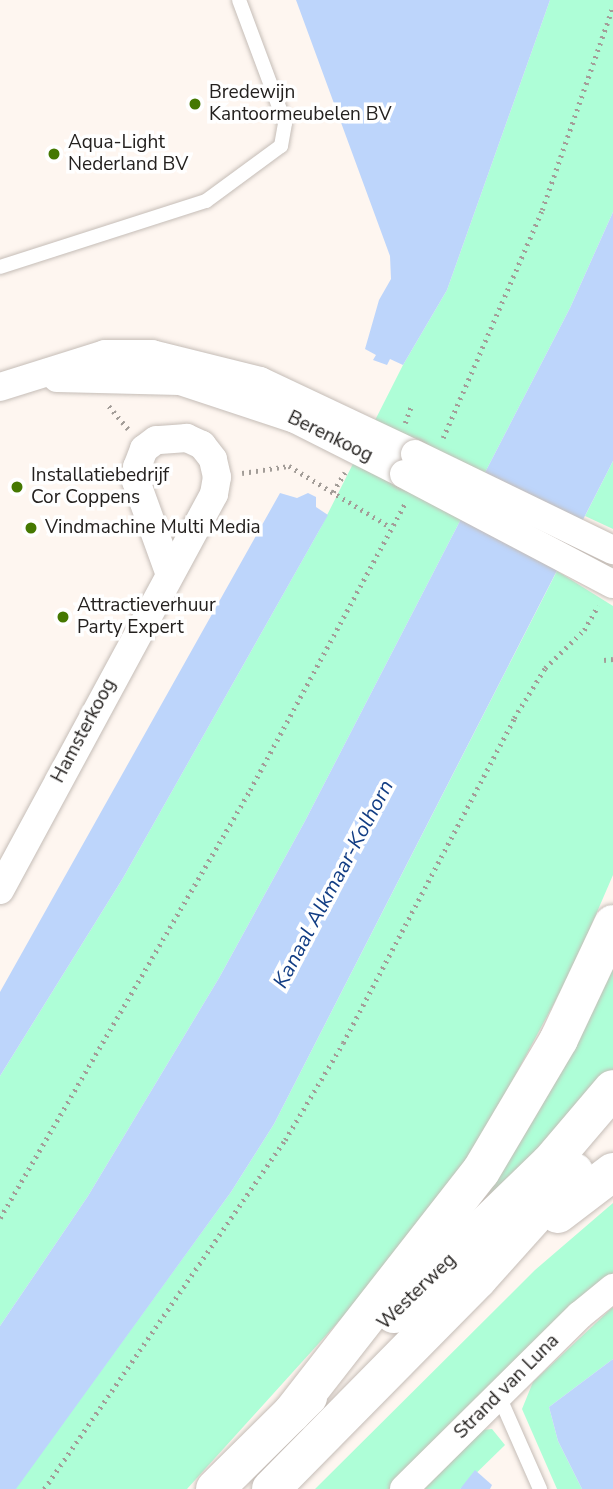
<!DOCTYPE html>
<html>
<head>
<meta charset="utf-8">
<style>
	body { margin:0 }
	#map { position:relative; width:613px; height:1489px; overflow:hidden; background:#fef6f0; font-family:"Nunito Sans",sans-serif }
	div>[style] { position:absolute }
	.green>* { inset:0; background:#aefed7 }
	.water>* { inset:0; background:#bdd5fb }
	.path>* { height:4.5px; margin-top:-2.25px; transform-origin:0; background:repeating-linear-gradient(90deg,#a39d98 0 2px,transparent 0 7px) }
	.roads { filter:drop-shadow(0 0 2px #c5bdb7) drop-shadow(0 0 2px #c5bdb7) }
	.lane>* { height:14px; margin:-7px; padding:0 7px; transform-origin:7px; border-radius:7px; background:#fff }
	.street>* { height:28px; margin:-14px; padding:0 14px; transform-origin:14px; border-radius:14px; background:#fff }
	.primary>* { height:38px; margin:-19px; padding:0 19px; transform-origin:19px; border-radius:19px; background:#fff }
	.bridges { filter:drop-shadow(0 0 2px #c5bdb7) drop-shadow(0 0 2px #c5bdb7) }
	.street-bridge>* { height:28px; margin:-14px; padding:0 14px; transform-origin:14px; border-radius:14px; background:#fff }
	.dots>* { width:19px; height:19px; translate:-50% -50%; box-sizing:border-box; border:4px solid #fff; border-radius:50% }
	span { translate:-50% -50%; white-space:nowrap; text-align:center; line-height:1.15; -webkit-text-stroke:7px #fff; paint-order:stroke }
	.poi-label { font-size:19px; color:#24211f }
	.left { translate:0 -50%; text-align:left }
	.street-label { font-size:19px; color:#24211f }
	.water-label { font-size:21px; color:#123d84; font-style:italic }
</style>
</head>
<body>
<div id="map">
	<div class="green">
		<i style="clip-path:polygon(550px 0,613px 0,613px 212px,570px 308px,305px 821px,219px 978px,88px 1196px,0 1326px,0 1076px,123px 878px,320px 529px,403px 365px,447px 290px)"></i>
		<i style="clip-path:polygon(613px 461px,613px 529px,585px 516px)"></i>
		<i style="clip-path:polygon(557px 571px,613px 606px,613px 875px,572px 970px,468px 1163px,349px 1310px,187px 1489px,15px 1489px,231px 1192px,274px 1124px)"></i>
		<i style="clip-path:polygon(613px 968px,613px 1074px,464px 1233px,540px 1109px)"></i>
		<i style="clip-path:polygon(613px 1203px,613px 1273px,548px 1329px,389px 1489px,315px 1489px,535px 1270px)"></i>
		<i style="clip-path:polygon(613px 1307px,613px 1359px,549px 1407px,558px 1441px,582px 1489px,557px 1489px,522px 1409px,533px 1382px)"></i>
		<i style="clip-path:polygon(492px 1429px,505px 1445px,460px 1489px,424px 1489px,483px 1430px)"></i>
	</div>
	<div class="water">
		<i style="clip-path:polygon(296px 0,550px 0,447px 290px,403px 365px,390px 359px,387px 365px,373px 360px,376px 355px,365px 349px,379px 300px,391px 279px,390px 256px)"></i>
		<i style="clip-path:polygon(613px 212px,613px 461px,274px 1124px,231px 1192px,16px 1489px,0 1489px,0 1326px,88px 1196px,219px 978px,305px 821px,570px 308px)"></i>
		<i style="clip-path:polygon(280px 493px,297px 498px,308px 493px,316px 497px,316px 507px,328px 515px,123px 878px,0 1076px,0 992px)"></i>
		<i style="clip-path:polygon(613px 1359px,613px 1489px,582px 1489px,558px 1441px,549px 1407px)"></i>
		<i style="clip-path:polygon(475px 1470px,492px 1485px,490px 1489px,460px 1489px)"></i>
	</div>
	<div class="path">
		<i style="left:109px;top:406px;width:30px;rotate:50deg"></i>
		<i style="left:405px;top:423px;width:20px;rotate:-70deg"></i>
		<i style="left:443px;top:438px;width:249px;rotate:-66.5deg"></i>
		<i style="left:542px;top:210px;width:216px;rotate:-70.8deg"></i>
		<i style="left:242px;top:473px;width:48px;rotate:-8.5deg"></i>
		<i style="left:289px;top:466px;width:118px;rotate:31.1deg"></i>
		<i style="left:333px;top:492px;width:23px;rotate:-59deg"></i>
		<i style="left:604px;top:660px;width:9px;rotate:-6deg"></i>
		<i style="left:0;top:1218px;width:496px;rotate:-59.7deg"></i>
		<i style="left:250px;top:790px;width:326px;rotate:-61.6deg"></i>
		<i style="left:44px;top:1489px;width:424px;rotate:-55.4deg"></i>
		<i style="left:285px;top:1140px;width:113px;rotate:-59.1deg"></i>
		<i style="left:343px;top:1043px;width:367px;rotate:-62.2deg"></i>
		<i style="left:514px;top:718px;width:59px;rotate:-58.2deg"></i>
		<i style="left:545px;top:668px;width:54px;rotate:-44.3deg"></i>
		<i style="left:584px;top:630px;width:28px;rotate:-60deg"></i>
	</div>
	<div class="roads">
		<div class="lane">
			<i style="left:0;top:267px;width:216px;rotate:-17.8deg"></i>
			<i style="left:206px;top:201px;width:93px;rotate:-36.3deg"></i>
			<i style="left:281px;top:146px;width:23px;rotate:-80deg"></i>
			<i style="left:285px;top:123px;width:131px;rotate:-110.5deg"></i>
			<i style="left:499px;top:1396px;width:102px;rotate:66.2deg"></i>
		</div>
		<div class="street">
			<i style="left:57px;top:378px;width:123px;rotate:1.4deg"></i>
			<i style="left:180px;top:381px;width:121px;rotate:18.3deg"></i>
			<i style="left:295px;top:419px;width:122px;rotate:26.8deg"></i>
			<i style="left:0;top:387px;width:110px;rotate:-17.4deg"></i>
			<i style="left:105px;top:354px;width:47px"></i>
			<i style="left:152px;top:354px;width:111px;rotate:14deg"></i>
			<i style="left:260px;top:381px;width:171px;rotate:25.2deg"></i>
			<i style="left:0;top:890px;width:450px;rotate:-61.6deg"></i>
			<i style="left:214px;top:494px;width:17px;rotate:-80deg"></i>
			<i style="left:217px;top:477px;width:18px;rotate:-103deg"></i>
			<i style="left:213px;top:459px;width:18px;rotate:-128deg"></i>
			<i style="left:202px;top:445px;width:17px;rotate:-155deg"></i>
			<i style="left:187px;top:438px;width:31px;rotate:176deg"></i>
			<i style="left:156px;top:440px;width:15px;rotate:143deg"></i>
			<i style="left:144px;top:449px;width:19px;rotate:111deg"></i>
			<i style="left:137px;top:467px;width:14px;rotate:94deg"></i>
			<i style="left:136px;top:481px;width:97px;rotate:70.1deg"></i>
			<i style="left:404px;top:1489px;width:247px;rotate:-44.7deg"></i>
			<i style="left:580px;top:1315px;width:43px;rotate:-39.3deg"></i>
		</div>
		<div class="primary">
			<i style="left:558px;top:1214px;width:69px;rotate:-37.4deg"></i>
			<i style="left:394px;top:1314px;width:217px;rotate:-44.1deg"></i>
			<i style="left:550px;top:1163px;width:97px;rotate:-49.6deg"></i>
			<i style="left:291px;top:1414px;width:308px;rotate:-52deg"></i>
			<i style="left:481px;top:1171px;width:153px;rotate:-59.4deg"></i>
			<i style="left:559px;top:1039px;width:127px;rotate:-64.8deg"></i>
			<i style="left:215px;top:1489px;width:131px;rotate:-44.7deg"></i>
			<i style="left:271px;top:1489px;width:295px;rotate:-45.4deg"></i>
			<i style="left:478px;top:1279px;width:144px;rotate:-48.1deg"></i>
		</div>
	</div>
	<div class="bridges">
		<div class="street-bridge">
			<i style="left:415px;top:454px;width:220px;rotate:25.9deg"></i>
			<i style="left:404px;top:474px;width:236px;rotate:27.8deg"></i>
		</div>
	</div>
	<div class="dots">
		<i style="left:195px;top:104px;background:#457801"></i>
		<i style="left:54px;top:154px;background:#457801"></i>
		<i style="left:17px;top:487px;background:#457801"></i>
		<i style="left:31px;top:528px;background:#457801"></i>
		<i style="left:63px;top:617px;background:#457801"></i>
	</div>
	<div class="poi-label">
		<span class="left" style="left:209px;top:104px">Bredewijn<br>Kantoormeubelen BV</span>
		<span class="left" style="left:68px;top:154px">Aqua-Light<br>Nederland BV</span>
		<span class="left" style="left:31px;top:487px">Installatiebedrijf<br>Cor Coppens</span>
		<span class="left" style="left:45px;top:528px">Vindmachine Multi Media</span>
		<span class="left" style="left:77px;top:617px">Attractieverhuur<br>Party Expert</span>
	</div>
	<div class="street-label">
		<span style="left:330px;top:437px;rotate:26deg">Berenkoog</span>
		<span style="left:84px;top:731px;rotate:-62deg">Hamsterkoog</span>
		<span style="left:417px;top:1292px;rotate:-44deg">Westerweg</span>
		<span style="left:507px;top:1387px;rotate:-45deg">Strand van Luna</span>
	</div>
	<div class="water-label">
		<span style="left:333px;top:884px;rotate:-62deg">Kanaal Alkmaar-Kolhorn</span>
	</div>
</div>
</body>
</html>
